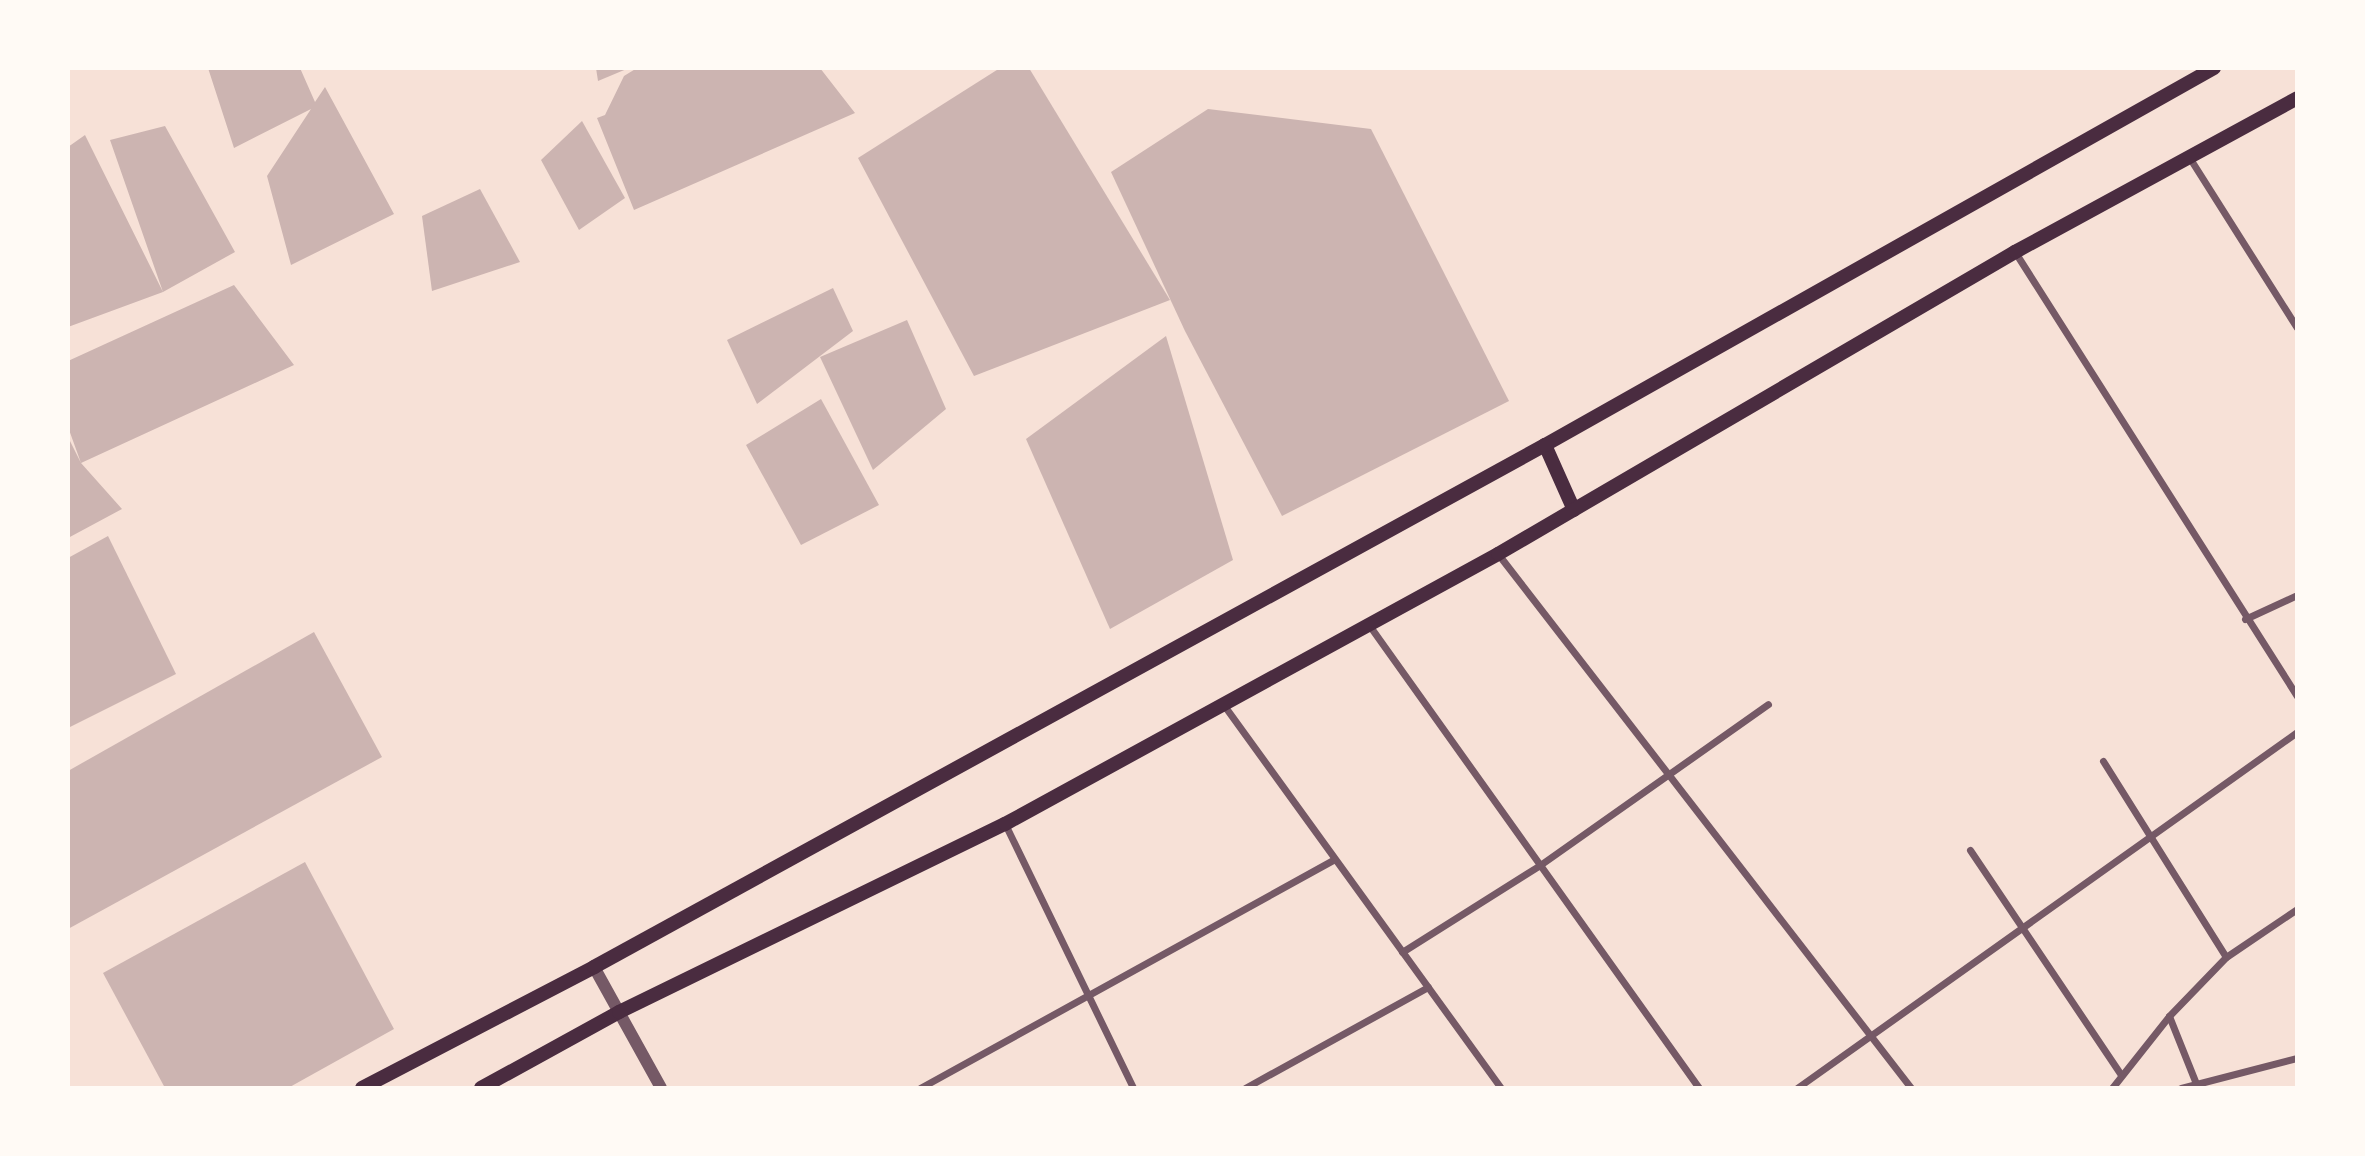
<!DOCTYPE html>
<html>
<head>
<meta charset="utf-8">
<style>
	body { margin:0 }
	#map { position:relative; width:2365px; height:1156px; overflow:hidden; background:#f7e1d7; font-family:Georgia,serif }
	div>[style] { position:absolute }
	.building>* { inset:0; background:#ccb4b1 }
	.minor>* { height:7px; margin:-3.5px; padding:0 3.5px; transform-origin:3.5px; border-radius:3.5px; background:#755966 }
	.tertiary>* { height:12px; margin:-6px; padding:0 6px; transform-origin:6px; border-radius:6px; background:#755966 }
	.secondary>* { height:14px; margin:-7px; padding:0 7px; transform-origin:7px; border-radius:7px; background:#4a2c40 }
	span { translate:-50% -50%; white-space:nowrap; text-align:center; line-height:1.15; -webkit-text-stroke:7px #fffaf5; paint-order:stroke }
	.frame { position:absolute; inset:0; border:70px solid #fffaf5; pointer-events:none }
</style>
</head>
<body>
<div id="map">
	<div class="building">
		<i style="clip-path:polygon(208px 68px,300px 68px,315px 102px,325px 87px,394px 214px,291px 265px,267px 176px,311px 109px,234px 148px)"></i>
		<i style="clip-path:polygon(596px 68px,629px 68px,598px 81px)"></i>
		<i style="clip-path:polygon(637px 68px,820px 68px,855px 113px,634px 210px,597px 118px,605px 115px,624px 76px)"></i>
		<i style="clip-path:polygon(1000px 68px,1029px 68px,1170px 300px,974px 376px,858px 158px)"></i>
		<i style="clip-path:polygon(1208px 109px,1371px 129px,1509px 401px,1282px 516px,1185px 331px,1111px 172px)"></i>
		<i style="clip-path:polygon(582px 121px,625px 198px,579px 230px,541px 160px)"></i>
		<i style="clip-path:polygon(165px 126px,235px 252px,163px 292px,68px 327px,68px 147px,85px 135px,163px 292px,110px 140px)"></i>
		<i style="clip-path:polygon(480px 189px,520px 262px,432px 291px,422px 216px)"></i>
		<i style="clip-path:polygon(234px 285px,294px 365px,81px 463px,122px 509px,68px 538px,68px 437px,81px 463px,68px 427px,68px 361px)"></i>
		<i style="clip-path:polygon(833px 288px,853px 331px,757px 404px,727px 340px)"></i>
		<i style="clip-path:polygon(907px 320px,946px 409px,873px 470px,820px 357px)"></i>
		<i style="clip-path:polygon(1166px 336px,1233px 560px,1110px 629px,1026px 439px)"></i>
		<i style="clip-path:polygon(821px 399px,879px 505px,801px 545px,746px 445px)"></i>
		<i style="clip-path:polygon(108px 536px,176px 674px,68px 728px,68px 558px)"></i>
		<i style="clip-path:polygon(314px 632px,382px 757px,68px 929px,68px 771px)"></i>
		<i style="clip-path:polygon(305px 862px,394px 1029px,288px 1088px,165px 1088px,103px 973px)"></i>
	</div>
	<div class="minor">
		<i style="left:2189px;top:157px;width:202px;rotate:57.7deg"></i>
		<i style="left:2015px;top:252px;width:526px;rotate:57.58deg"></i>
		<i style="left:1498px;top:554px;width:675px;rotate:52.28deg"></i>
		<i style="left:2245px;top:619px;width:57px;rotate:-24.8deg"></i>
		<i style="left:1369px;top:625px;width:569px;rotate:54.52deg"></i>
		<i style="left:1223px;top:704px;width:474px;rotate:54.1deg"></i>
		<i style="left:2103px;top:761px;width:231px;rotate:57.9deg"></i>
		<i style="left:1005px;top:824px;width:293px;rotate:64.1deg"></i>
		<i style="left:1970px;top:850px;width:271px;rotate:56.1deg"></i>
		<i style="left:1402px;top:952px;width:163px;rotate:-32.2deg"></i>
		<i style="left:1540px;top:865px;width:279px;rotate:-35.2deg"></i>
		<i style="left:2169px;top:1016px;width:75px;rotate:68.2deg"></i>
		<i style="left:920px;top:1088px;width:473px;rotate:-28.9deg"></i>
		<i style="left:1245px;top:1088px;width:209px;rotate:-28.9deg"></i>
		<i style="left:1797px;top:1088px;width:614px;rotate:-35.45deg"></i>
		<i style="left:2112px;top:1088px;width:92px;rotate:-51.6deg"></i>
		<i style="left:2169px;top:1016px;width:82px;rotate:-46deg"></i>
		<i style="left:2226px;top:957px;width:86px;rotate:-34.1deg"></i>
		<i style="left:2181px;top:1088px;width:120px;rotate:-14.5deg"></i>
	</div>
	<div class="tertiary">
		<i style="left:594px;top:967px;width:138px;rotate:61deg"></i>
	</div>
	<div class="secondary">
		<i style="left:1545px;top:445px;width:71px;rotate:66deg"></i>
		<i style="left:362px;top:1088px;width:262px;rotate:-27.5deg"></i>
		<i style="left:594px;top:967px;width:1085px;rotate:-28.76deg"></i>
		<i style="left:1545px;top:445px;width:768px;rotate:-29.4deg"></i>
		<i style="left:481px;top:1088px;width:158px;rotate:-28.8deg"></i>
		<i style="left:619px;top:1012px;width:429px;rotate:-26deg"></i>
		<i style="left:1005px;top:824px;width:562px;rotate:-28.71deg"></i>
		<i style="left:1498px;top:554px;width:599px;rotate:-30.29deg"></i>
		<i style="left:2015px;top:252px;width:321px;rotate:-28.6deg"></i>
	</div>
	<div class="frame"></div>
</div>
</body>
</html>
